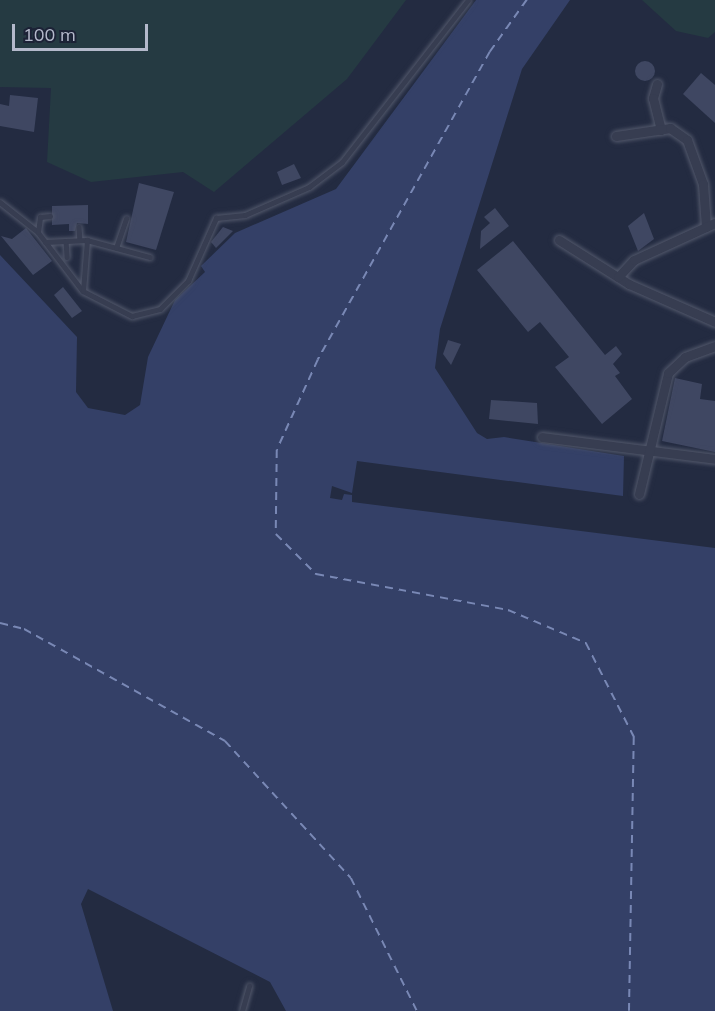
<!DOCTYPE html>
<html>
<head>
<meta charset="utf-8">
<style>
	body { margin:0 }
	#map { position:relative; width:715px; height:1011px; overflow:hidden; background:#232b41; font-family:Mulish,sans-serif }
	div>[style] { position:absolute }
	.green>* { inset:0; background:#253a42 }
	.water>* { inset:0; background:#344067 }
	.ferry>* { height:1.5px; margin-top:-0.75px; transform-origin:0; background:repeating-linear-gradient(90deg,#7988b5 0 8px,transparent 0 14px) }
	.building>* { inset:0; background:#3f4762 }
	.round { border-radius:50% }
	.roads { filter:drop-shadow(0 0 2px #52586b) drop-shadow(0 0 2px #52586b) }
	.service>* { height:4.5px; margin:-2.25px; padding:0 2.25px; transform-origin:2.25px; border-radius:2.25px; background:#373d51 }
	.minor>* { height:9px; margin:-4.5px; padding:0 4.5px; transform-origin:4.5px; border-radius:4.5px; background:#373d51 }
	span { translate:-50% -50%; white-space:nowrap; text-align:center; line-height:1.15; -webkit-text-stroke:4.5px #1c2236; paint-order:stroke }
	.scale { position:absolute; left:12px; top:24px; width:136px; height:27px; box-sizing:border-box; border:3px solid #b4b9cb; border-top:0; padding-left:8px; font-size:18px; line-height:21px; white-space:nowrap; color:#b4b9cb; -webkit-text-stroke:4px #1c2236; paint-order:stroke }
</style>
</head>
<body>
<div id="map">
	<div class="green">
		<i style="clip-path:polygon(0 0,406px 0,347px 79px,214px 192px,183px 172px,91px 182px,47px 162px,51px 88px,0 87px)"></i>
		<i style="clip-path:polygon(642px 0,715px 0,715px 32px,708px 38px,676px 31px)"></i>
	</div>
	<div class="water">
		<i style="clip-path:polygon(476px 0,570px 0,522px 69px,440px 329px,435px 368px,477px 433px,487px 439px,504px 437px,624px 456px,623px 496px,357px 461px,352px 493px,332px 486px,330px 498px,342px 500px,344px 494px,352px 495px,352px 502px,715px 548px,715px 1011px,286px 1011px,270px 982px,88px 889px,81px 904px,113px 1011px,0 1011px,0 255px,77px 337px,76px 392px,88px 408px,125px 415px,140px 405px,148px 357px,175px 300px,205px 272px,201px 266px,235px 233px,336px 189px)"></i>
	</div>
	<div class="ferry">
		<i style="left:527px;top:0;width:64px;rotate:125.4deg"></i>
		<i style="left:490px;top:52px;width:353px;rotate:119.2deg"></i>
		<i style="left:318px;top:360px;width:99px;rotate:114.5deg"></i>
		<i style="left:277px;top:450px;width:84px;rotate:90.7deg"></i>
		<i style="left:276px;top:534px;width:57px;rotate:45deg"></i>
		<i style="left:316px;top:574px;width:195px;rotate:10.6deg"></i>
		<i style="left:508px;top:610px;width:85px;rotate:22.9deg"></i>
		<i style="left:586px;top:643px;width:106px;rotate:62.9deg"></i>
		<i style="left:634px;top:737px;width:274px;rotate:91deg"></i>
		<i style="left:0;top:623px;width:25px;rotate:14deg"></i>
		<i style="left:24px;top:629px;width:230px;rotate:29.1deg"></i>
		<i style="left:225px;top:741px;width:186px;rotate:47.4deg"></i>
		<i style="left:351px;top:878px;width:148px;rotate:63.6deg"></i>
	</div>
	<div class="building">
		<i class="round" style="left:635px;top:61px;width:20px;height:20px"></i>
		<i style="clip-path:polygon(701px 73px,715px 85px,715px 123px,683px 94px)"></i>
		<i style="clip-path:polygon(10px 95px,38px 98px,34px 132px,0 126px,0 104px,9px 106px)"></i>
		<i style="clip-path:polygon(294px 164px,301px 178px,282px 185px,277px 172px)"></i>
		<i style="clip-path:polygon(139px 183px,174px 192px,156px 250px,126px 242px)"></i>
		<i style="clip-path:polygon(88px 205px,88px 224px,77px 223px,75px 231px,69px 231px,69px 224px,52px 225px,52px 206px)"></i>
		<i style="clip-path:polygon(495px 208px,509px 226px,480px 249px,481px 231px,490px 223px,484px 217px)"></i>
		<i style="clip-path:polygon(644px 213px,654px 239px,638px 251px,628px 226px)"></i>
		<i style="clip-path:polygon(223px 227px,233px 231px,216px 248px,211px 242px)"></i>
		<i style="clip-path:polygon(26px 228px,52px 261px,33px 275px,1px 236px,12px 239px)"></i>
		<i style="clip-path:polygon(513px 241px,605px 355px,616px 346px,622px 354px,613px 364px,620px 373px,615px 376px,632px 399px,602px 424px,555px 367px,569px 357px,540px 322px,528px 332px,477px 270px)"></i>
		<i style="clip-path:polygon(63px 287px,82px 311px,72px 318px,54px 295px)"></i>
		<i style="clip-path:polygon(448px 340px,461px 344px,451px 365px,443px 354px)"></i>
		<i style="clip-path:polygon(675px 378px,702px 384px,700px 399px,715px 401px,715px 452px,662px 441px)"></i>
		<i style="clip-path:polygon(491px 400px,537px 403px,538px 424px,489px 419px)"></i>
	</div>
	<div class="roads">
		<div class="service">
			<i style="left:0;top:202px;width:48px;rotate:38.3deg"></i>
			<i style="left:38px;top:232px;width:74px;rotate:52.7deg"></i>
			<i style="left:83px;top:291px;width:55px;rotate:27deg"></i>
			<i style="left:132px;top:316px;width:29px;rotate:-14deg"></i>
			<i style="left:160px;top:309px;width:40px;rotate:-45deg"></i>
			<i style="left:188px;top:281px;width:69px;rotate:-66deg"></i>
			<i style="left:216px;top:218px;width:29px;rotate:-6deg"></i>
			<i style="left:245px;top:215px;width:70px;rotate:-23.6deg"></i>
			<i style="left:309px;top:187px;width:41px;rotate:-37.1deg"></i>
			<i style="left:342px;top:162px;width:205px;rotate:-52.1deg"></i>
			<i style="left:79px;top:227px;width:13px;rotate:86deg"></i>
			<i style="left:38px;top:232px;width:15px;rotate:-82deg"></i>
			<i style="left:40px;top:217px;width:10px;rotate:-6deg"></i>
			<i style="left:66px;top:241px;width:16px;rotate:86deg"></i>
			<i style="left:45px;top:242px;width:42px;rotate:-2.7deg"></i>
			<i style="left:87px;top:240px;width:65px;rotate:15.1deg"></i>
			<i style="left:116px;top:248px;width:31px;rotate:-71deg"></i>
			<i style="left:83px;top:291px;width:51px;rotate:-85.5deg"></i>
			<i style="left:242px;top:1011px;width:26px;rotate:-74deg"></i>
		</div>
		<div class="minor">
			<i style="left:657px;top:84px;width:15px;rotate:106deg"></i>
			<i style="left:653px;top:98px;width:33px;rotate:76deg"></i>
			<i style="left:616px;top:136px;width:55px;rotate:-8.4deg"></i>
			<i style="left:670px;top:128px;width:21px;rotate:35deg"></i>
			<i style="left:687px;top:140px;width:47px;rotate:70deg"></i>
			<i style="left:703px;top:184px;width:43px;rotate:86deg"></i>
			<i style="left:559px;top:240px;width:83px;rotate:32.2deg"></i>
			<i style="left:629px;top:284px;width:94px;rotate:23.8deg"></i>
			<i style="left:618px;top:277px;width:23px;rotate:-47deg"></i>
			<i style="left:634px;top:260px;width:89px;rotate:-24.6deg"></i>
			<i style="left:542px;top:437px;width:174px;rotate:7.2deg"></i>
			<i style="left:639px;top:494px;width:124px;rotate:-76.5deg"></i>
			<i style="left:668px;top:373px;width:23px;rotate:-43deg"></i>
			<i style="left:685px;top:357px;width:32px;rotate:-20deg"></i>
		</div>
	</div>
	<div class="scale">100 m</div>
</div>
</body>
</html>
